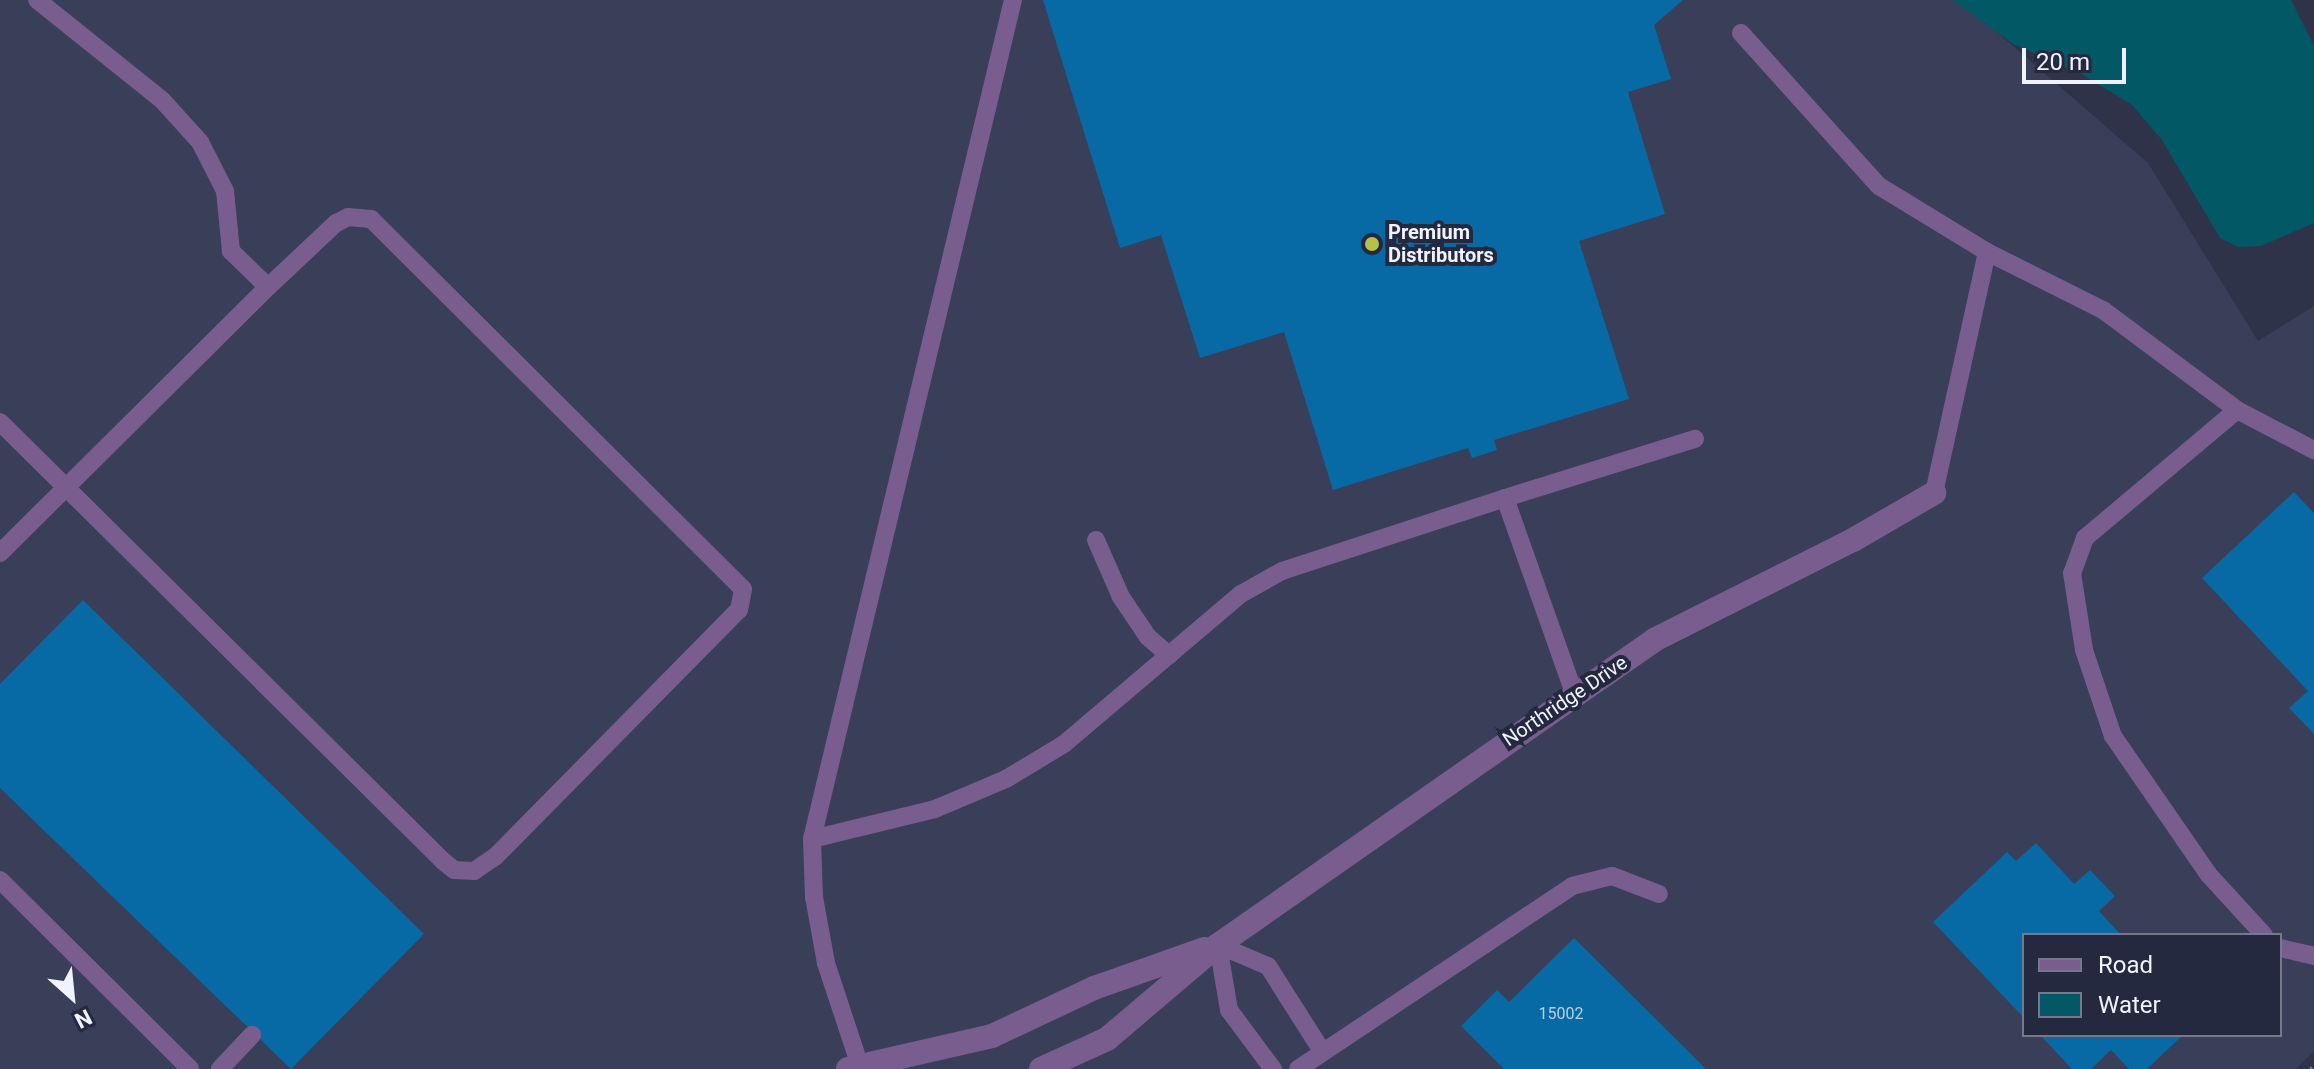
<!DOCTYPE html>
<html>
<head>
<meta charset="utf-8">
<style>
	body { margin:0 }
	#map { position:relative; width:2314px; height:1069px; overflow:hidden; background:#2f334a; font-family:Roboto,sans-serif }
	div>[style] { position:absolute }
	.built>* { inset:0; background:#393e59 }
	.water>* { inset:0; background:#025864 }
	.building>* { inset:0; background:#076aa4 }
	.path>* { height:5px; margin-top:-2.5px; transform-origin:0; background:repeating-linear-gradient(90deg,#797c8f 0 2px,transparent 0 8px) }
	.lane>* { height:18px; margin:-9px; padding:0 9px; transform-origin:9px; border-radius:9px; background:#785d8e }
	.street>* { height:24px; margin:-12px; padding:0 12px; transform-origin:12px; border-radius:12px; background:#785d8e }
	.dots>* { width:22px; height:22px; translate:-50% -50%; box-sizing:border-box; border:4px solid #25293f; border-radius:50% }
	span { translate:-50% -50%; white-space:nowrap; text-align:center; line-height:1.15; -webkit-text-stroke:8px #25293f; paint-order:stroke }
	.number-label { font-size:16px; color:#b6d0e8 }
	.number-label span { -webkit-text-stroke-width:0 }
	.poi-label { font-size:20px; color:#f0f2fe; font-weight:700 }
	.left { translate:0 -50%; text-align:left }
	.street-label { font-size:20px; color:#f0f2fe }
	.legend { position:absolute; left:2022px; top:933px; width:260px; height:104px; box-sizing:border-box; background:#25293f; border:2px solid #76798b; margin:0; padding:10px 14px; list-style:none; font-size:24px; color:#f0f2fe }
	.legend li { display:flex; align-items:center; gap:16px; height:40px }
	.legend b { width:40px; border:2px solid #76798b }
	.north { position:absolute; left:32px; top:957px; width:80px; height:80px; -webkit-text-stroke:6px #25293f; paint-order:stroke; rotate:153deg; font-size:22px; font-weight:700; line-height:32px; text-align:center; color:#f0f2fe }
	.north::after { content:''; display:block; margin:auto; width:28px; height:36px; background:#f0f2fe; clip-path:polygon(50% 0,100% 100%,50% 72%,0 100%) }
	.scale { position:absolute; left:2022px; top:48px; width:104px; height:36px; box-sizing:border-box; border:4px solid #f0f2fe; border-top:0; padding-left:10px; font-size:24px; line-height:28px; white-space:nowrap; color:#f0f2fe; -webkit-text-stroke:6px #25293f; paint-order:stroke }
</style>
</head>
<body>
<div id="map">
	<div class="built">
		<i style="clip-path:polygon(evenodd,0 0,1960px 0,2148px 163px,2258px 341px,2314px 306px,2314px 1051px,2296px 1069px,0 1069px,0 0,2024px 935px,2280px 935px,2280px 1035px,2024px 1035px,2024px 935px)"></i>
	</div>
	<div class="water">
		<i style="clip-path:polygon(1953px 0,2291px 0,2314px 46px,2314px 223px,2261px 246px,2238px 247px,2220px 238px,2162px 140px,2132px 105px,2080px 73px,2013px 44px)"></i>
	</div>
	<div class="building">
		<i style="clip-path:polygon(1043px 0,1683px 0,1654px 25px,1671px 79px,1628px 92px,1665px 214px,1579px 241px,1629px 399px,1494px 440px,1497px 450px,1472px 458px,1468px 448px,1333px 490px,1284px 332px,1200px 358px,1161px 235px,1120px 248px)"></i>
		<i style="clip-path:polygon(2294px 492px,2314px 513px,2314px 734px,2289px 708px,2308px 691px,2202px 578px)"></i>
		<i style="clip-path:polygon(83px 600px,424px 934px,291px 1069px,0 788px,0 684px)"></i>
		<i style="clip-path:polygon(2036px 843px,2074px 884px,2090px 870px,2115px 896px,2099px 911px,2121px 935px,2024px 935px,2024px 1018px,1933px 922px,2007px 852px,2016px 861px)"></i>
		<i style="clip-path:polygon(1574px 938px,1706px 1069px,1504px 1069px,1461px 1026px,1497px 990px,1509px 1002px)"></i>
		<i style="clip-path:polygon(2040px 1035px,2183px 1035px,2147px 1069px,2129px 1069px,2111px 1050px,2091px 1069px,2072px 1069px)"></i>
	</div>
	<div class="path">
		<i style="left:2311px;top:1069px;width:4px;rotate:-45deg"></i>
	</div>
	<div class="lane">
		<i style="left:1741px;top:33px;width:206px;rotate:48deg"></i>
		<i style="left:1879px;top:186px;width:127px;rotate:31.4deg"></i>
		<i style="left:1987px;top:252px;width:130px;rotate:26.6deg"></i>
		<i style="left:2103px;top:310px;width:167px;rotate:36.7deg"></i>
		<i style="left:2237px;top:410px;width:87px;rotate:27.5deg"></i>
		<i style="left:2237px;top:410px;width:199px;rotate:139.9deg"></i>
		<i style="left:2085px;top:538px;width:37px;rotate:110deg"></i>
		<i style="left:2072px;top:573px;width:78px;rotate:81.1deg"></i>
		<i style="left:2084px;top:650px;width:91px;rotate:71.4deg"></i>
		<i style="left:2113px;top:736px;width:169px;rotate:55.4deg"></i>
		<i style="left:2209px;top:875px;width:81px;rotate:47.5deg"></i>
		<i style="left:0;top:422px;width:624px;rotate:44.74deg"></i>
		<i style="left:443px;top:861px;width:14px;rotate:39deg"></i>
		<i style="left:454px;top:870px;width:20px;rotate:3deg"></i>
		<i style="left:474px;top:871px;width:25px;rotate:-34deg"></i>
		<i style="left:495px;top:857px;width:347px;rotate:-45.4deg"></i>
		<i style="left:739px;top:610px;width:21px;rotate:-79deg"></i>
		<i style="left:743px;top:589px;width:525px;rotate:-135.15deg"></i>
		<i style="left:371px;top:219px;width:23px;rotate:-175deg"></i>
		<i style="left:348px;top:217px;width:13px;rotate:153deg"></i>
		<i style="left:336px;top:223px;width:93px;rotate:136.7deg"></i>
		<i style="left:1934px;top:493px;width:247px;rotate:-77.6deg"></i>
		<i style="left:1505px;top:498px;width:199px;rotate:-17.3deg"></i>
		<i style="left:1096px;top:540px;width:62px;rotate:66.3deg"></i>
		<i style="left:1121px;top:597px;width:48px;rotate:56deg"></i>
		<i style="left:1148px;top:637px;width:28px;rotate:41deg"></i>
		<i style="left:0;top:553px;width:378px;rotate:-44.8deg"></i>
		<i style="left:268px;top:287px;width:52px;rotate:-135.8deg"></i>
		<i style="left:231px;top:251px;width:60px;rotate:-95.7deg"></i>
		<i style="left:225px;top:191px;width:55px;rotate:-117deg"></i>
		<i style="left:200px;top:142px;width:57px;rotate:-132.1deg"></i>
		<i style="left:162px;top:100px;width:160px;rotate:-141.3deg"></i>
		<i style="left:812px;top:839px;width:127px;rotate:-13.7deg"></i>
		<i style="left:935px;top:809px;width:77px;rotate:-22.9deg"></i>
		<i style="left:1006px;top:779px;width:68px;rotate:-31.1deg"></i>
		<i style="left:1064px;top:744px;width:232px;rotate:-40.3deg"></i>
		<i style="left:1241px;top:594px;width:47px;rotate:-29.3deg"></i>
		<i style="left:1282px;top:571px;width:235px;rotate:-18.1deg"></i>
		<i style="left:1505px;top:498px;width:207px;rotate:70.5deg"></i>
		<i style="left:0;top:880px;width:268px;rotate:44.8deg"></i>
		<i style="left:1218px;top:945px;width:54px;rotate:22.8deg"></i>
		<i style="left:1268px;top:966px;width:101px;rotate:57.6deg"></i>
		<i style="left:1218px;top:945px;width:66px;rotate:80.4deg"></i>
		<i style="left:1229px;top:1010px;width:74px;rotate:53.3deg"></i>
		<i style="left:2280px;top:948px;width:35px;rotate:13deg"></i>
		<i style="left:220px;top:1069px;width:47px;rotate:-46.7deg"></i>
		<i style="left:861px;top:1069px;width:112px;rotate:-108.3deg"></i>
		<i style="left:826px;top:963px;width:67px;rotate:-100.3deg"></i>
		<i style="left:814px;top:897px;width:58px;rotate:-92deg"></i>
		<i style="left:812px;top:839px;width:863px;rotate:-76.53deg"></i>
		<i style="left:1298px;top:1069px;width:329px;rotate:-33.7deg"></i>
		<i style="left:1572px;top:886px;width:41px;rotate:-14deg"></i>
		<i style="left:1612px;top:876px;width:50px;rotate:21deg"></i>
	</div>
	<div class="street">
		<i style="left:848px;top:1069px;width:148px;rotate:-12.9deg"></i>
		<i style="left:992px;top:1036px;width:113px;rotate:-25.2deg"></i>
		<i style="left:1094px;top:988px;width:117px;rotate:-19.5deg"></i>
		<i style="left:1041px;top:1069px;width:72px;rotate:-24.4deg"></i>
		<i style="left:1107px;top:1039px;width:145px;rotate:-40.3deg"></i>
		<i style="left:1218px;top:945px;width:534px;rotate:-34.94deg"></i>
		<i style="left:1656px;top:639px;width:220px;rotate:-26.7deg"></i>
		<i style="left:1853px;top:540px;width:94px;rotate:-30.1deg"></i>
	</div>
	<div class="dots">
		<i style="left:1372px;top:244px;background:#b8c147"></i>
	</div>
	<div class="number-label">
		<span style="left:1561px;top:1014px">15002</span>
	</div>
	<div class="poi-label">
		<span class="left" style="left:1388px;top:244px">Premium<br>Distributors</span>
	</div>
	<div class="street-label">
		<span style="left:1565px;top:701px;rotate:-34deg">Northridge Drive</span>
	</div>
	<ul class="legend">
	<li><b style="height:10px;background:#785d8e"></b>Road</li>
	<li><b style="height:22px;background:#025864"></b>Water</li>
	</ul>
	<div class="north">N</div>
	<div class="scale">20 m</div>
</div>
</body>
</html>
